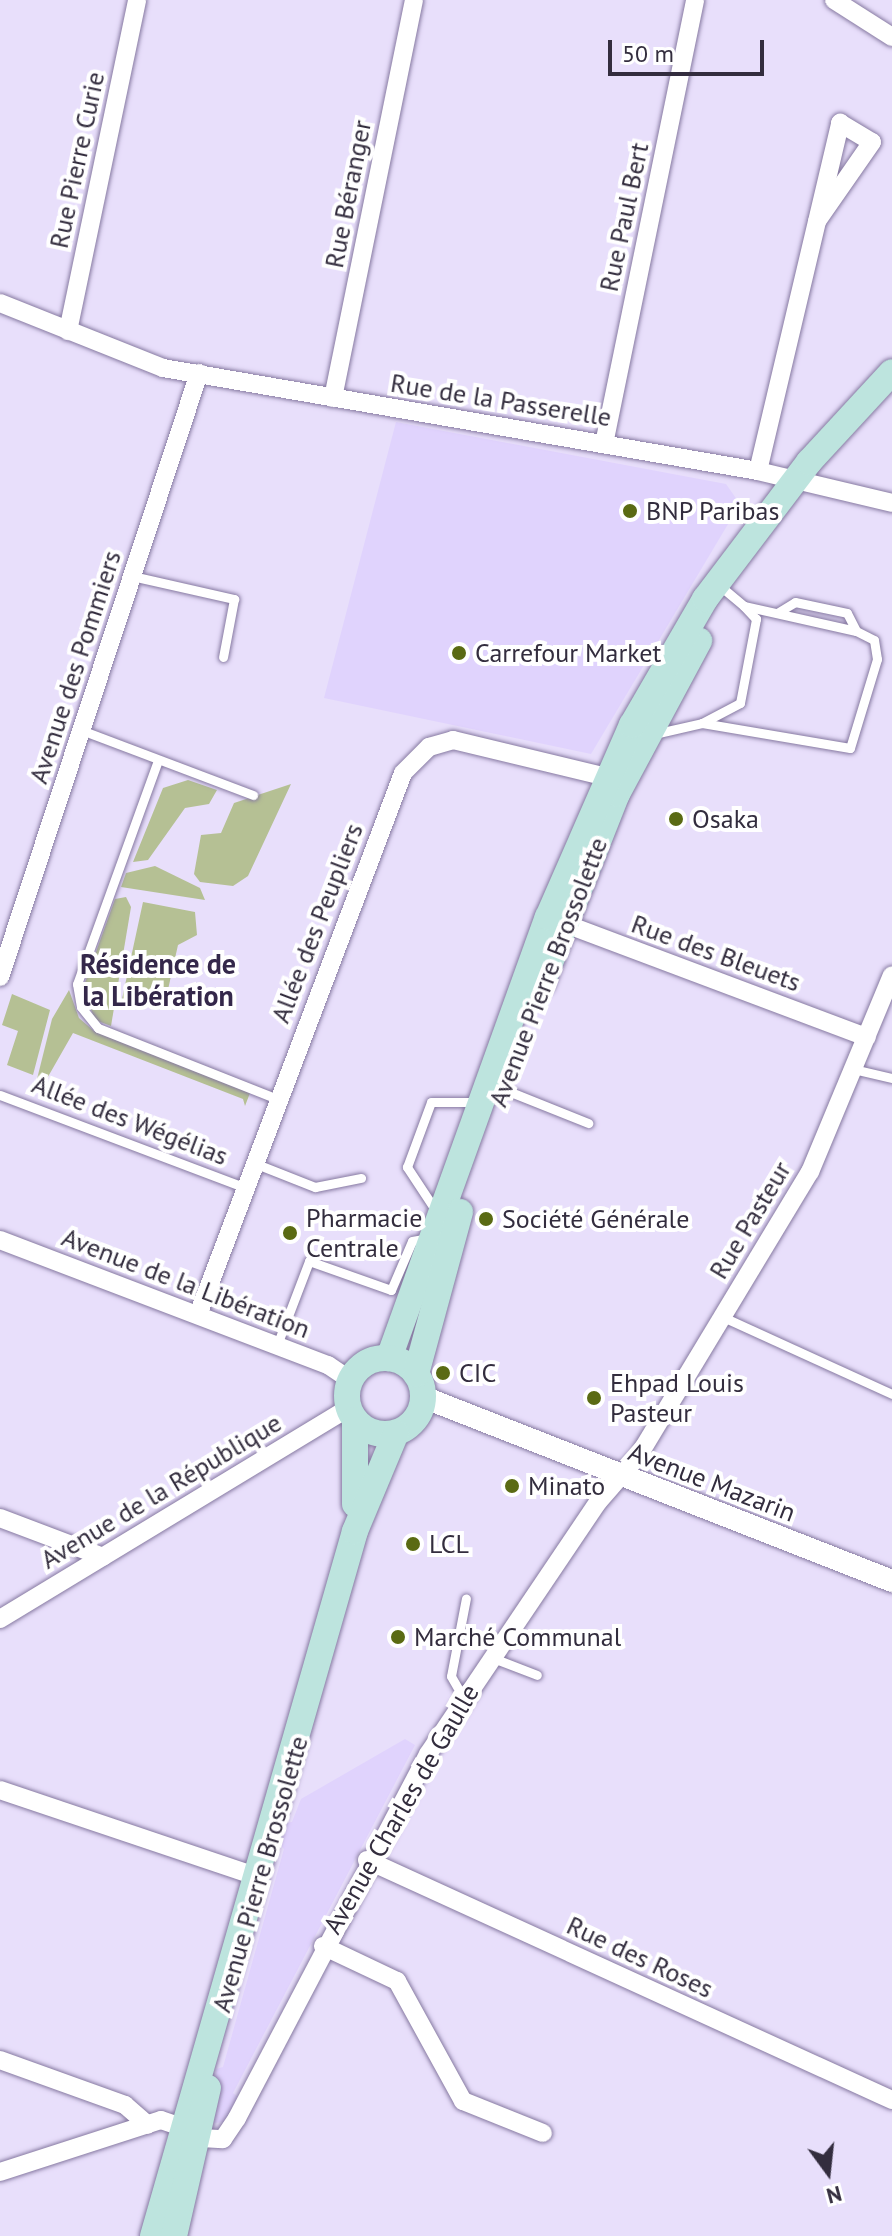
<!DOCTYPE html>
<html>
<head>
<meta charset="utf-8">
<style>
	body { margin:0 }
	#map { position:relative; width:892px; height:2236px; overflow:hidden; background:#e8dffb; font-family:"PT Sans",sans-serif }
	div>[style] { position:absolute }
	.built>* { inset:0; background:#e0d3fd }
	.green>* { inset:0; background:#b5c094 }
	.roads { filter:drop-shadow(0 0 2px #8679a1) drop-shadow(0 0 2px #8679a1) }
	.service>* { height:9px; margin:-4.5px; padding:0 4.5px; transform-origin:4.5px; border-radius:4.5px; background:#fff }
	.minor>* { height:18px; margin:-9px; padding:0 9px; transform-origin:9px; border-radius:9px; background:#fff }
	.tertiary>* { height:22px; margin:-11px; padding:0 11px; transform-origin:11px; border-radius:11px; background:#fff }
	.secondary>* { height:26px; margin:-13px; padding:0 13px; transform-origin:13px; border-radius:13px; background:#bde4de }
	.secondary>.ring { margin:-13px; padding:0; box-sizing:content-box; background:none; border:26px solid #bde4de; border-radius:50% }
	.dots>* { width:22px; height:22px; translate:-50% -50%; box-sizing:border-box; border:4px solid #fff; border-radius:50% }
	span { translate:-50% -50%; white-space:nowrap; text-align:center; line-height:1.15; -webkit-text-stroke:8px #fff; paint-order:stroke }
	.street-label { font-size:26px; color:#332d3e }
	.poi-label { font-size:26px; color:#332d3e }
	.left { translate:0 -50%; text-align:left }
	.neighbourhood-label { font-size:28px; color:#34274a; font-weight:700 }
	.north { position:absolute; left:788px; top:2132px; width:80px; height:80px; -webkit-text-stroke:6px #fff; paint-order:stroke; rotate:165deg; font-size:22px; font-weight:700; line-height:32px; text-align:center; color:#332d3e }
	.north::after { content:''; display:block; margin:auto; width:28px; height:36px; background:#332d3e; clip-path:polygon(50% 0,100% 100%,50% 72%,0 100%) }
	.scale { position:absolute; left:608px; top:40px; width:156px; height:36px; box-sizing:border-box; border:4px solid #332d3e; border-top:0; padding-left:10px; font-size:24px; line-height:28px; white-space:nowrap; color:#332d3e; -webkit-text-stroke:6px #fff; paint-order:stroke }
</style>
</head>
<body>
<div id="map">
	<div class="built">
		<i style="clip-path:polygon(396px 422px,726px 484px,740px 504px,591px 754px,324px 698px)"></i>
		<i style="clip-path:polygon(405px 1739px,415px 1745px,233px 2093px,238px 2097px,225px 2122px,214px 2123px,216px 2069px,223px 2067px,284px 1849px,278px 1843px,284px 1823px,292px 1822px,301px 1799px)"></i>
	</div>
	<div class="green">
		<i style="clip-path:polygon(188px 780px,217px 790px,209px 804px,185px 808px,148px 860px,133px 862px,163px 788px)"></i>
		<i style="clip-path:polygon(291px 784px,248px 876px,233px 886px,200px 882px,194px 874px,201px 835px,221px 833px,234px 803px)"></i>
		<i style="clip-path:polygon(155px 866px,200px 888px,205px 900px,121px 887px,126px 873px)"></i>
		<i style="clip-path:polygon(126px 897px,131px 907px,111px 1026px,95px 1020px,83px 988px,115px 899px)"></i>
		<i style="clip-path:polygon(143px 902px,195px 912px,197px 935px,178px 945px,165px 1003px,122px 999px)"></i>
		<i style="clip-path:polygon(69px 990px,79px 1018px,94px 1031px,250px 1093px,245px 1106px,243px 1099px,73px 1033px,45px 1082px,37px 1079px,52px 1019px)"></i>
		<i style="clip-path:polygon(12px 994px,50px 1010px,33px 1075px,7px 1065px,18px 1031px,2px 1025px)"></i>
	</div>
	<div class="roads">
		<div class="service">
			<i style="left:132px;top:576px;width:105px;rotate:12.7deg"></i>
			<i style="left:234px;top:599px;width:59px;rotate:100.7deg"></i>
			<i style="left:777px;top:613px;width:21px;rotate:-31deg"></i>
			<i style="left:795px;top:602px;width:53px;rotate:11.9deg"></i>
			<i style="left:847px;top:613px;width:20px;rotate:63deg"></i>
			<i style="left:702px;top:723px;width:150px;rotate:9.6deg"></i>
			<i style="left:850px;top:748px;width:93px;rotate:-73.1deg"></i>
			<i style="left:877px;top:659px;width:19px;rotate:-99deg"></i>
			<i style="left:874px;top:640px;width:20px;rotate:-153deg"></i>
			<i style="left:856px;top:631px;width:115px;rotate:-167.4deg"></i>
			<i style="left:744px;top:606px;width:30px;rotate:-140deg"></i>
			<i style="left:81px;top:730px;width:184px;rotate:20.7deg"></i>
			<i style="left:654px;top:734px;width:49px;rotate:-12.9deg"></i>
			<i style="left:702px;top:723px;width:43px;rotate:-27.8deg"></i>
			<i style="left:740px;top:703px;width:86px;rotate:-79.2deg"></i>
			<i style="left:756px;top:619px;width:18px;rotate:-133deg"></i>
			<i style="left:157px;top:763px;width:235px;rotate:109.9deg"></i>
			<i style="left:77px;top:984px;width:23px;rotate:80deg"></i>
			<i style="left:81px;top:1007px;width:27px;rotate:51deg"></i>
			<i style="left:98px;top:1028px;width:193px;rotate:21.6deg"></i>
			<i style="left:857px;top:1070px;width:36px;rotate:13deg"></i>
			<i style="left:490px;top:1091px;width:13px;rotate:-9deg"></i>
			<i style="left:503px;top:1089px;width:92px;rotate:21.8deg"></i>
			<i style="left:0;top:1095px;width:261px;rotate:20.7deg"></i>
			<i style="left:254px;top:1163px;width:66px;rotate:21.5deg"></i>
			<i style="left:315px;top:1187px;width:47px;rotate:-11.1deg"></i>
			<i style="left:436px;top:1211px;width:53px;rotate:-123.4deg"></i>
			<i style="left:407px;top:1167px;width:69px;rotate:-69.7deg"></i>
			<i style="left:431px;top:1102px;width:49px"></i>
			<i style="left:723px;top:1317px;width:186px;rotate:24.5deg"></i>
			<i style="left:277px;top:1345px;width:90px;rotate:-69.1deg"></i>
			<i style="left:309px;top:1261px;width:87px;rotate:19.5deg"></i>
			<i style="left:391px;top:1290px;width:53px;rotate:-66.8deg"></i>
			<i style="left:412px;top:1241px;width:17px;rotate:-10deg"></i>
			<i style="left:493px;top:1658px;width:47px;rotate:21.1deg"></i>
			<i style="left:463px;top:1697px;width:24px;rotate:-120deg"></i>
			<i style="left:451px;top:1676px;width:79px;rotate:-79.1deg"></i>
		</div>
		<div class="minor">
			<i style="left:834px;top:0;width:69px;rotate:32.5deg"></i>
			<i style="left:0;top:303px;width:175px;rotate:21.7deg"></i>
			<i style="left:163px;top:368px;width:604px;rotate:9.82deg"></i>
			<i style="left:758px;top:471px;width:138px;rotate:13.4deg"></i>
			<i style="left:68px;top:331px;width:338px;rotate:-78.2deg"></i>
			<i style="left:333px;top:398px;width:406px;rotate:-78.5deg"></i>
			<i style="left:604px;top:444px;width:453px;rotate:-78.4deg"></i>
			<i style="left:758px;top:471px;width:358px;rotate:-76.7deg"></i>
			<i style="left:840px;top:123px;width:37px;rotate:31deg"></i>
			<i style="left:872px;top:142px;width:96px;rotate:124.8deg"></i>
			<i style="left:555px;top:920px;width:333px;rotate:20.6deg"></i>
			<i style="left:0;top:977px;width:636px;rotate:-71.76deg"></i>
			<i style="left:0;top:1240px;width:351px;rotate:20.9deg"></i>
			<i style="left:328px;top:1365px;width:27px;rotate:34deg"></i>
			<i style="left:198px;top:1315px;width:579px;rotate:-69.28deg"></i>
			<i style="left:403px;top:773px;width:37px;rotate:-45deg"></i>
			<i style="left:429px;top:747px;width:25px;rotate:-16deg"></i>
			<i style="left:453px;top:740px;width:171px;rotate:13.5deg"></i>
			<i style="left:0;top:1518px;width:110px;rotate:20.7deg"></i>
			<i style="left:0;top:1619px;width:408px;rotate:-31.2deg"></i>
			<i style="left:0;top:1790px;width:273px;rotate:18.6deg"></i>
			<i style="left:367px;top:1860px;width:577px;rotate:24.57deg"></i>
			<i style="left:323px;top:1946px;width:82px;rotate:25.3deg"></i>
			<i style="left:397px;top:1981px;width:137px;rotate:61.2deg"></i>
			<i style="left:463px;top:2101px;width:86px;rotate:21.8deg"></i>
			<i style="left:0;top:2060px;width:133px;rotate:19.8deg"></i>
			<i style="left:125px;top:2105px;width:30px;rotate:41deg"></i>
			<i style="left:201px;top:2138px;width:22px;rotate:3deg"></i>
			<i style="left:223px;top:2139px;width:25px;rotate:-56deg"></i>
			<i style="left:237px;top:2118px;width:411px;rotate:-62.3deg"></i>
			<i style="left:428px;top:1754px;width:304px;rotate:-56deg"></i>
			<i style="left:598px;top:1502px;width:62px;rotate:-48.9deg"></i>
			<i style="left:639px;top:1455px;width:331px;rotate:-58.9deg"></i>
			<i style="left:810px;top:1172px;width:213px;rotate:-67.4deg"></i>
			<i style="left:0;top:2172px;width:169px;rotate:-17.9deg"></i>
			<i style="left:161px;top:2120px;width:24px;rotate:19deg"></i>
		</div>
		<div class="tertiary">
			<i style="left:423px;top:1397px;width:504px;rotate:21.42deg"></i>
		</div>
		<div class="secondary">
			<i style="left:542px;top:983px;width:203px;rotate:-68.4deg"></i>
			<i style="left:617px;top:794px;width:174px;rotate:-61.8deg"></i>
			<i style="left:389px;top:1358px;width:469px;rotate:-70.2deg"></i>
			<i style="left:548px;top:917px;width:210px;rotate:-66.4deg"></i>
			<i style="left:632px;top:725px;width:146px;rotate:-59.9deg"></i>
			<i style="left:705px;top:599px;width:172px;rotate:-52.8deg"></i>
			<i style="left:809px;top:462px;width:122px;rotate:-47.3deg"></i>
			<i class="ring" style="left:347px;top:1358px;width:50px;height:50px"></i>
			<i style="left:416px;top:1374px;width:168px;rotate:-74.8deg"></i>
			<i style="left:355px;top:1504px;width:84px;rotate:-90deg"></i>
			<i style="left:153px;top:2236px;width:733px;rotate:-74.01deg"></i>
			<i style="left:355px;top:1531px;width:106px;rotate:-67.3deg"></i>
			<i style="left:174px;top:2236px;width:152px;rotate:-77.1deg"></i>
		</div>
	</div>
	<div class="dots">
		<i style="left:630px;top:511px;background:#5a6a13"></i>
		<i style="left:459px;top:653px;background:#5a6a13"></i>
		<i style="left:676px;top:819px;background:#5a6a13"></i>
		<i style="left:486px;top:1219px;background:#5a6a13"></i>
		<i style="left:290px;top:1233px;background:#5a6a13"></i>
		<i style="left:443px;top:1373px;background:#5a6a13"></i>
		<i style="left:594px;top:1398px;background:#5a6a13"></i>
		<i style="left:512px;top:1486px;background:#5a6a13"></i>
		<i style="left:413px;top:1544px;background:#5a6a13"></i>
		<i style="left:398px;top:1637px;background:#5a6a13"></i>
	</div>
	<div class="street-label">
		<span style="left:77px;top:160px;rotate:-78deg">Rue Pierre Curie</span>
		<span style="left:348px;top:194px;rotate:-79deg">Rue Béranger</span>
		<span style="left:624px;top:217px;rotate:-78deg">Rue Paul Bert</span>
		<span style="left:501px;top:400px;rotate:9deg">Rue de la Passerelle</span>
		<span style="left:75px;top:667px;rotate:-72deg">Avenue des Pommiers</span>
		<span style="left:317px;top:923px;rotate:-69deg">Allée des Peupliers</span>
		<span style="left:716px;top:953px;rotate:20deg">Rue des Bleuets</span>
		<span style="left:548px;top:972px;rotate:-69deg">Avenue Pierre Brossolette</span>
		<span style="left:130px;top:1120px;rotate:21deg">Allée des Wégélias</span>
		<span style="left:750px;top:1220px;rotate:-59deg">Rue Pasteur</span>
		<span style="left:186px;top:1283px;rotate:21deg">Avenue de la Libération</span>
		<span style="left:712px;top:1482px;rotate:21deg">Avenue Mazarin</span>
		<span style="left:161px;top:1491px;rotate:-31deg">Avenue de la République</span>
		<span style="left:401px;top:1809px;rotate:-60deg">Avenue Charles de Gaulle</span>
		<span style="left:260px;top:1874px;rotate:-74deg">Avenue Pierre Brossolette</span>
		<span style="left:640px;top:1957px;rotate:25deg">Rue des Roses</span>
	</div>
	<div class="poi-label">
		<span class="left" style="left:646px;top:511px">BNP Paribas</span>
		<span class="left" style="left:475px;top:653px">Carrefour Market</span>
		<span class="left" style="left:692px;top:819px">Osaka</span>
		<span class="left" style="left:306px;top:1233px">Pharmacie<br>Centrale</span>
		<span class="left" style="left:502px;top:1219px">Société Générale</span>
		<span class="left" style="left:459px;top:1373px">CIC</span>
		<span class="left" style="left:610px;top:1398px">Ehpad Louis<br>Pasteur</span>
		<span class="left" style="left:528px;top:1486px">Minato</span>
		<span class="left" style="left:429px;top:1544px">LCL</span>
		<span class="left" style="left:414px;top:1637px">Marché Communal</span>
	</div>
	<div class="neighbourhood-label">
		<span style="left:158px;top:980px">Résidence de<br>la Libération</span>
	</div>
	<div class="north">N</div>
	<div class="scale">50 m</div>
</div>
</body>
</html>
